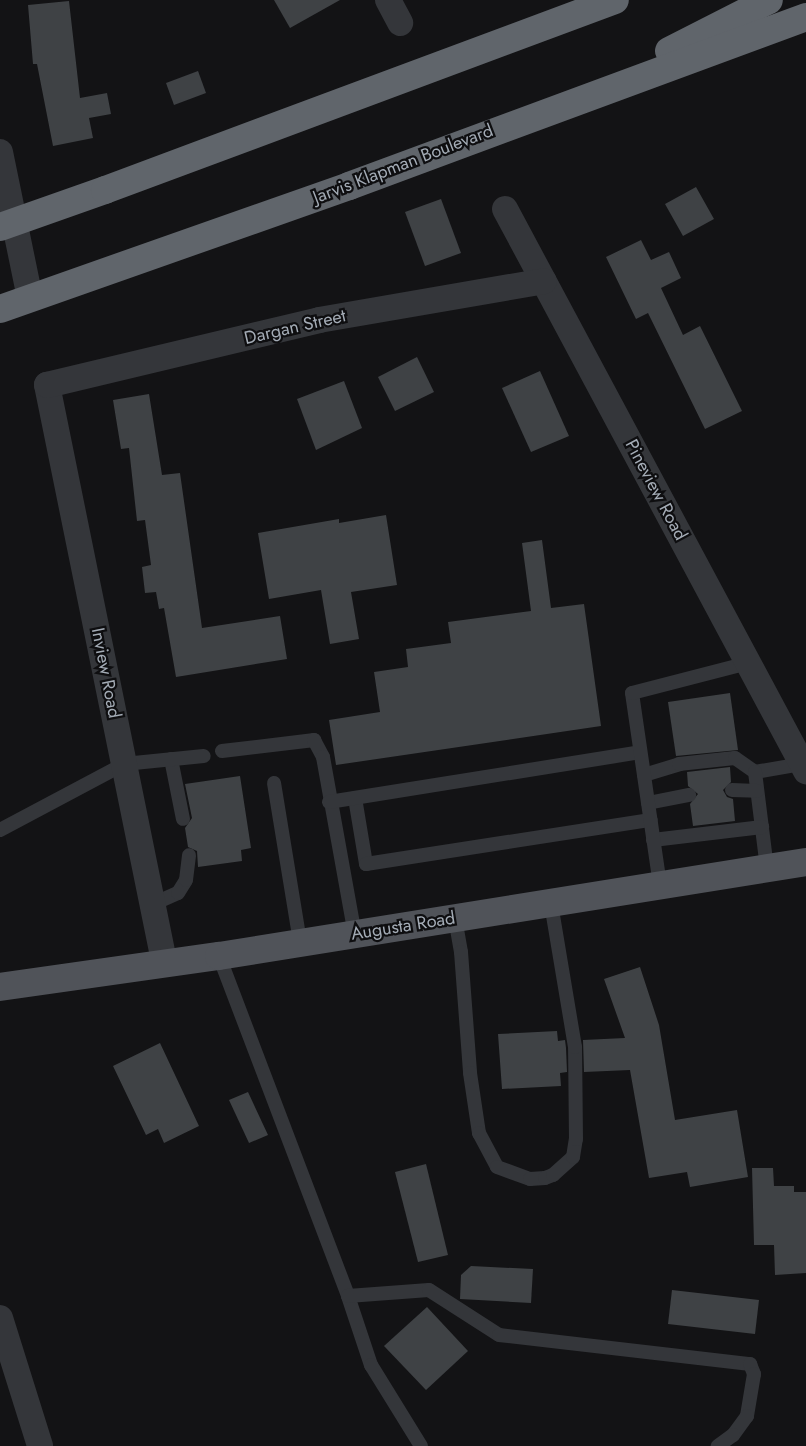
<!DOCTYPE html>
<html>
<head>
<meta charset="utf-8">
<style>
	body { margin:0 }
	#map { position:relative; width:806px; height:1446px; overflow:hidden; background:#131315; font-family:Jost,sans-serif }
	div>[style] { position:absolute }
	.building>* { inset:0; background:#3f4245 }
	.lane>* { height:14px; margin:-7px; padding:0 7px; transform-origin:7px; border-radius:7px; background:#34363a }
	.street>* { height:26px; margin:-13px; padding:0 13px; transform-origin:13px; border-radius:13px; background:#34363a }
	.primary>* { height:28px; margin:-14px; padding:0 14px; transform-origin:14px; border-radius:14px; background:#505359 }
	.highway>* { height:28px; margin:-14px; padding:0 14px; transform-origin:14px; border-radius:14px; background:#60656b }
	span { translate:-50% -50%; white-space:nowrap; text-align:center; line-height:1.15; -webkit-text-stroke:4.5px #0e0e10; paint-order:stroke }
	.street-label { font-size:18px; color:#a4acb6 }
</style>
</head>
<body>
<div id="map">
	<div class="building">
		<i style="clip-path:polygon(274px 0,340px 0,290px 28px)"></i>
		<i style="clip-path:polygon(69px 1px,80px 98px,107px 93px,111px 114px,89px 118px,93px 138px,53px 146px,37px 64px,33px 64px,28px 5px)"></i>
		<i style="clip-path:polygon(198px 71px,206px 93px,174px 105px,166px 83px)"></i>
		<i style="clip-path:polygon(696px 187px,714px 219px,683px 236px,665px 204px)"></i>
		<i style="clip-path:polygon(441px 199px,461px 253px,425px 266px,405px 212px)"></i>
		<i style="clip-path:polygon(641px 240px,651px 260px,669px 252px,681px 278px,661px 288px,683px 335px,700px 326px,742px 411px,705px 429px,648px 313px,636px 319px,606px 257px)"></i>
		<i style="clip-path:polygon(417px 357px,434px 392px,395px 411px,378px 377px)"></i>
		<i style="clip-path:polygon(540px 371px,569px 436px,531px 452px,502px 388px)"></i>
		<i style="clip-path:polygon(344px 381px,362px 428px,316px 450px,297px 399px)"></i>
		<i style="clip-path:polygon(149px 394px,162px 475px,180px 473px,202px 628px,280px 616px,287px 659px,176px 677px,164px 608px,159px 609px,156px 592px,145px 593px,142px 567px,151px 565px,145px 520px,137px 521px,129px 448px,121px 449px,113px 400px)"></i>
		<i style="clip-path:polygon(386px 515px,397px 585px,351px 592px,359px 639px,330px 644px,321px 590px,269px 599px,258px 533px,339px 519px,339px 523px)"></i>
		<i style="clip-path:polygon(542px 540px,551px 608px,584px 604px,601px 726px,336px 765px,329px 720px,380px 712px,374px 672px,408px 667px,406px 649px,451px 643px,448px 622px,531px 611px,522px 543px)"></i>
		<i style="clip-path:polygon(730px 693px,738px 750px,676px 756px,668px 702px)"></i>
		<i style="clip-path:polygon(730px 767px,731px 782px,723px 790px,727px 797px,733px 799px,735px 821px,693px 826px,690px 804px,698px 794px,688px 786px,687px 772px)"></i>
		<i style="clip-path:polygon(240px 776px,251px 848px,241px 850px,242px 861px,198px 867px,197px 851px,188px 847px,185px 828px,192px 818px,185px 784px)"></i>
		<i style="clip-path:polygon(640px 967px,659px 1025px,675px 1120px,737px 1110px,748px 1177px,690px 1187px,687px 1172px,649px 1178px,630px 1070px,584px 1072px,583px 1040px,625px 1038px,604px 979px)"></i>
		<i style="clip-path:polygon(557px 1031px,558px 1041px,565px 1040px,566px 1048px,567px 1072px,560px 1073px,561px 1086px,502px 1089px,498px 1034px)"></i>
		<i style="clip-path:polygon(160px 1043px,199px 1126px,164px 1143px,158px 1129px,146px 1135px,113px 1066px)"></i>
		<i style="clip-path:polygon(248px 1092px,268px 1135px,249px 1143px,229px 1100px)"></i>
		<i style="clip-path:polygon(426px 1164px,448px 1255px,418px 1262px,395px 1172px)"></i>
		<i style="clip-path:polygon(752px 1168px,773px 1168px,774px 1186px,794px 1186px,794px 1192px,806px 1192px,806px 1273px,775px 1275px,774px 1245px,754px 1245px)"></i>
		<i style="clip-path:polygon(471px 1266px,533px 1269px,531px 1303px,460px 1299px,461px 1275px)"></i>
		<i style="clip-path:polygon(672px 1290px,759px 1300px,755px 1334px,668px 1324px)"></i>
		<i style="clip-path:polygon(427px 1307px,468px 1351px,426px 1390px,384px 1346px)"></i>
	</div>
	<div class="lane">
		<i style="left:222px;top:751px;width:93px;rotate:-6.8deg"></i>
		<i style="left:314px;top:740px;width:19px;rotate:62deg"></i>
		<i style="left:323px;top:757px;width:180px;rotate:79.8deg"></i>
		<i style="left:171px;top:759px;width:61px;rotate:78.7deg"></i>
		<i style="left:755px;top:772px;width:48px;rotate:-9.7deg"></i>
		<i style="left:644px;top:775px;width:37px;rotate:-17deg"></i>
		<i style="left:679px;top:764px;width:56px;rotate:-6.1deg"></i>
		<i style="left:735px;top:758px;width:24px;rotate:35deg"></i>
		<i style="left:755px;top:772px;width:97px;rotate:82.9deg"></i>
		<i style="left:274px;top:783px;width:161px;rotate:80.7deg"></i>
		<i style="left:732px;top:790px;width:25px;rotate:2deg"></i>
		<i style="left:355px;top:798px;width:67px;rotate:80.5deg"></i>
		<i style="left:366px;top:864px;width:288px;rotate:-8.8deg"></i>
		<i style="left:329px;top:802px;width:315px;rotate:-9.1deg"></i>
		<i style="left:648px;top:803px;width:42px;rotate:-11deg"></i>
		<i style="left:0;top:830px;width:140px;rotate:-28deg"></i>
		<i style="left:124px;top:764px;width:80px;rotate:-5.7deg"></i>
		<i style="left:653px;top:840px;width:110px;rotate:-6.8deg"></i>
		<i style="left:660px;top:885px;width:194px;rotate:-98.3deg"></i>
		<i style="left:632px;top:693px;width:120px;rotate:-14.5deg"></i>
		<i style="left:153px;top:904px;width:27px;rotate:-24deg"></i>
		<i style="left:178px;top:893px;width:15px;rotate:-58deg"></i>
		<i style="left:186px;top:880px;width:25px;rotate:-83deg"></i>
		<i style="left:455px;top:918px;width:35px;rotate:80deg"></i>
		<i style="left:461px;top:952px;width:121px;rotate:85.7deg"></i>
		<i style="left:470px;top:1073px;width:61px;rotate:81.5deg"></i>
		<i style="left:479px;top:1133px;width:38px;rotate:62deg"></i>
		<i style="left:497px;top:1167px;width:35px;rotate:20deg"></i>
		<i style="left:530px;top:1179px;width:15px;rotate:-4deg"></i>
		<i style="left:545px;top:1178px;width:9px;rotate:-21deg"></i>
		<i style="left:553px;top:1175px;width:27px;rotate:-42deg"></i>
		<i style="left:573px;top:1157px;width:18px;rotate:-81deg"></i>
		<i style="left:576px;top:1139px;width:92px;rotate:-90.6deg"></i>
		<i style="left:575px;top:1047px;width:146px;rotate:-99.5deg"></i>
		<i style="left:219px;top:956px;width:364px;rotate:69.2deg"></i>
		<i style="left:348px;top:1296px;width:73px;rotate:71.6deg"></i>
		<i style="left:371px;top:1365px;width:95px;rotate:58.3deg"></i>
		<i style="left:348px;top:1296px;width:81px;rotate:-4.2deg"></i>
		<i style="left:429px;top:1290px;width:83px;rotate:32.7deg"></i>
		<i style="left:499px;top:1335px;width:253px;rotate:6.6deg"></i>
		<i style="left:750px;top:1364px;width:11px;rotate:68deg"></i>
		<i style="left:754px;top:1374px;width:43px;rotate:99.5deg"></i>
		<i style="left:747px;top:1416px;width:24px;rotate:126deg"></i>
		<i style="left:733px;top:1435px;width:19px;rotate:144deg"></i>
	</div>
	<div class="street">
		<i style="left:388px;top:0;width:26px;rotate:62deg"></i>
		<i style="left:0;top:152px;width:149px;rotate:78.4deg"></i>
		<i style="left:505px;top:209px;width:638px;rotate:61.83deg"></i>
		<i style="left:164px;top:961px;width:588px;rotate:-101.48deg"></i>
		<i style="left:47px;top:385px;width:280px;rotate:-13.4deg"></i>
		<i style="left:319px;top:320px;width:228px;rotate:-9.8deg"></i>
		<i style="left:0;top:1318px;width:134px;rotate:72.6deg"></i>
	</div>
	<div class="primary">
		<i style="left:0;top:987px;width:221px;rotate:-8.1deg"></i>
		<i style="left:219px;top:956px;width:594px;rotate:-9.1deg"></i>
	</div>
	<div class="highway">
		<i style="left:669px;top:51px;width:112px;rotate:-27deg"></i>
		<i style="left:0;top:227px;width:111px;rotate:-19.4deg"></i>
		<i style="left:105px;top:190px;width:544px;rotate:-20.43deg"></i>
		<i style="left:0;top:309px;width:370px;rotate:-19.4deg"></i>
		<i style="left:349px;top:186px;width:487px;rotate:-20.3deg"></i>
	</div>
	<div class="street-label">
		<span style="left:403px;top:164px;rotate:-21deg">Jarvis Klapman Boulevard</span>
		<span style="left:295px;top:327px;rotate:-13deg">Dargan Street</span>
		<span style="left:656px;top:490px;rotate:62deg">Pineview Road</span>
		<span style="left:106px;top:673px;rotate:79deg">Inview Road</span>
		<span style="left:403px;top:926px;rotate:-9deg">Augusta Road</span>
	</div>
</div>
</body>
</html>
